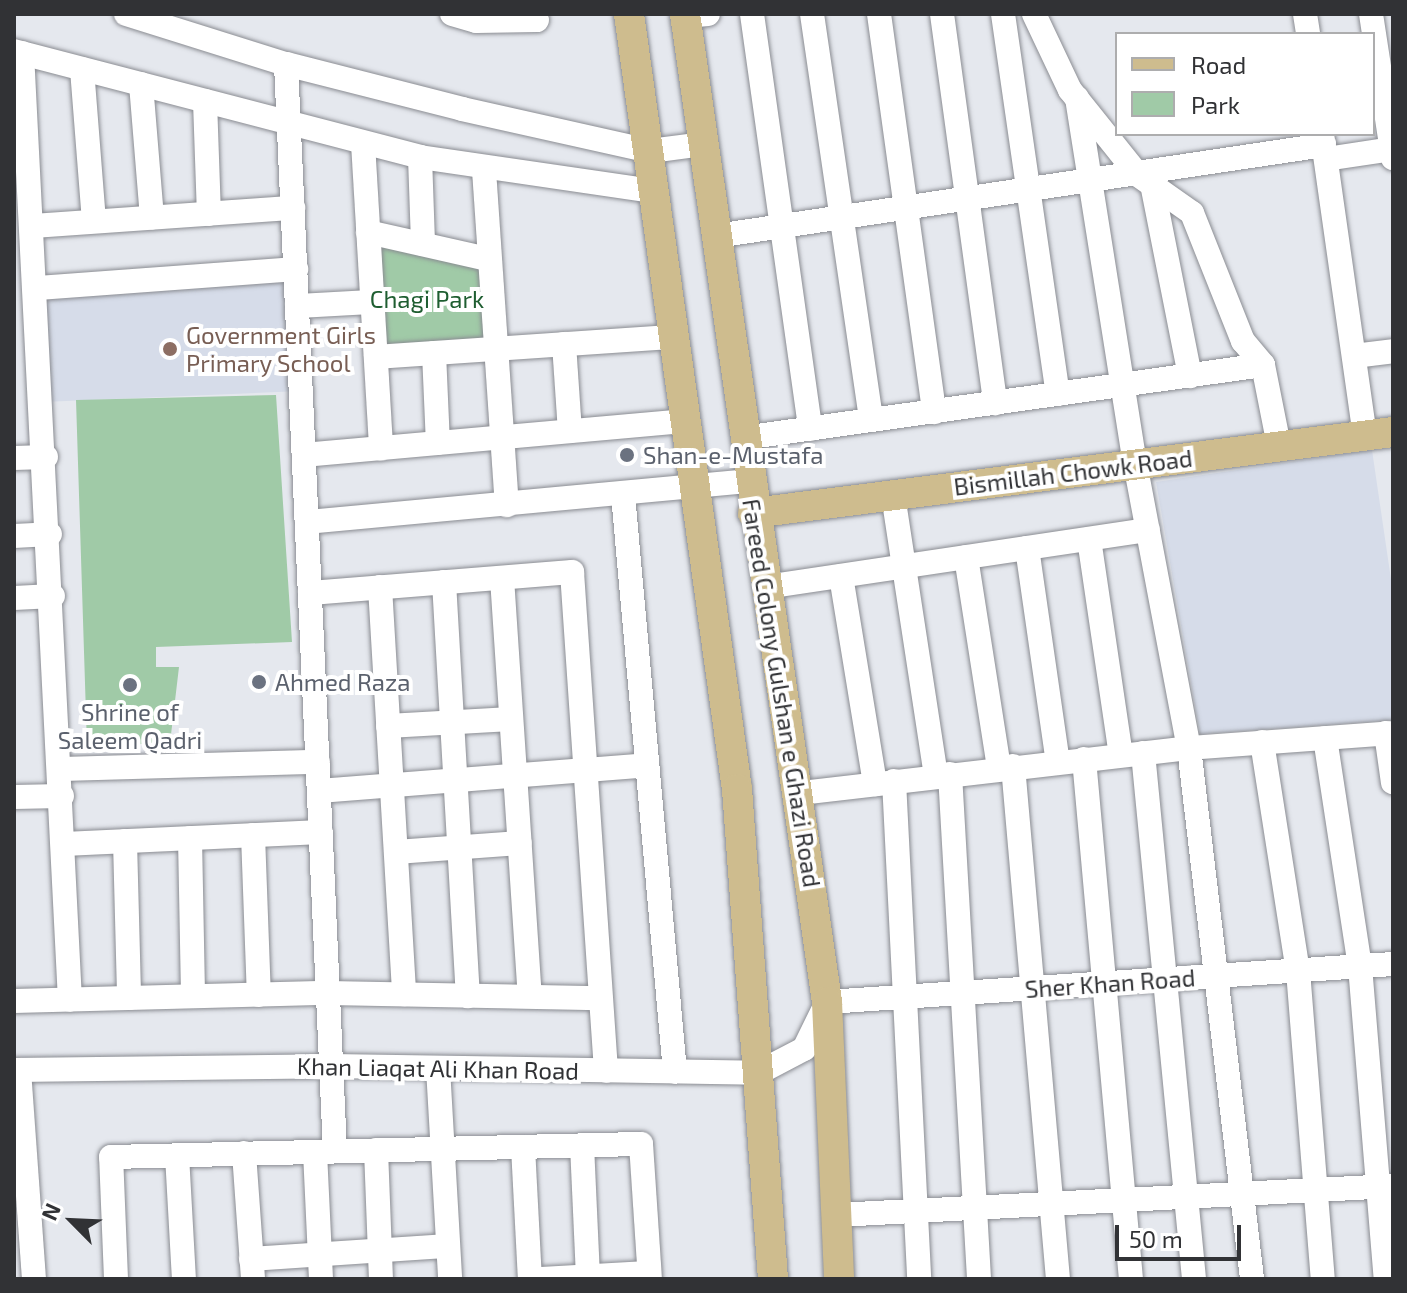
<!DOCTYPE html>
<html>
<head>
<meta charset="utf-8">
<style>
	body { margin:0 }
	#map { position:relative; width:1407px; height:1293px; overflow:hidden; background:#e5e8ee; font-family:"Exo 2",sans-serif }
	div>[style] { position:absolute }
	.built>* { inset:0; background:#d6dce9 }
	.green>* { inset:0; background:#a0caa7 }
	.roads { filter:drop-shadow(0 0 2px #8a8c92) drop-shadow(0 0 2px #8a8c92) }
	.minor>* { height:24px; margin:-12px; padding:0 12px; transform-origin:12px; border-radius:12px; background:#fff }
	.major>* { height:30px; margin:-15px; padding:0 15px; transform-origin:15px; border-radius:15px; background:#cebc8e }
	.dots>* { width:22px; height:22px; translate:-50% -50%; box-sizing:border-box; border:4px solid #fff; border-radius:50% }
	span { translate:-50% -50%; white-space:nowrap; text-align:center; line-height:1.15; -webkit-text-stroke:8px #fff; paint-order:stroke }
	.park-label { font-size:24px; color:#1f5e31 }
	.education-label { font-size:24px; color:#785e54 }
	.left { translate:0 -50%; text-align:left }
	.worship-label { font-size:24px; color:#5b616d }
	.street-label { font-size:24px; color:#313235 }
	.frame { position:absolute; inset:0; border:16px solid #313235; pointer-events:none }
	.legend { position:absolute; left:1115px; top:32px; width:260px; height:104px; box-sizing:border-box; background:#fff; border:2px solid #adadae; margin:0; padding:10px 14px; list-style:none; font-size:24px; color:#313235 }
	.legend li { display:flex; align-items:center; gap:16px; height:40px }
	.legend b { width:40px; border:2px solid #adadae }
	.north { position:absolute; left:32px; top:1181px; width:80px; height:80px; -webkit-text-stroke:6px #fff; paint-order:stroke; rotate:294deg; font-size:22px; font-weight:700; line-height:32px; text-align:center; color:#313235 }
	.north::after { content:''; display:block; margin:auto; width:28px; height:36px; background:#313235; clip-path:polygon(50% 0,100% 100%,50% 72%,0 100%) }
	.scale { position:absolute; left:1115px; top:1225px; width:126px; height:36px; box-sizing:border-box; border:4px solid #313235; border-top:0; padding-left:10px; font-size:24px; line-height:28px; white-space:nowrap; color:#313235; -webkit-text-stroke:6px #fff; paint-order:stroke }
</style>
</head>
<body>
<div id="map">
	<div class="built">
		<i style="clip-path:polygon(296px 269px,301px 391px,43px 402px,38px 288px)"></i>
		<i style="clip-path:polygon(1372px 450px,1393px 593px,1393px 720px,1200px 734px,1156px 482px)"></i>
	</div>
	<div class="green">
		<i style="clip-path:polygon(368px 232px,488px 259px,495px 348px,376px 357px)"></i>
		<i style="clip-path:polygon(276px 395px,292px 642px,156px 647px,156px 667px,179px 667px,170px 743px,87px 746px,76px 400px)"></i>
	</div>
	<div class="roads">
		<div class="minor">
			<i style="left:126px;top:14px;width:168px;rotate:17.4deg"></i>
			<i style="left:286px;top:64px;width:182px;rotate:14.3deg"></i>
			<i style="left:462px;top:109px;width:193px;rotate:12.6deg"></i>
			<i style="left:650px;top:151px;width:53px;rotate:-7.5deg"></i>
			<i style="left:452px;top:14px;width:25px;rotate:16deg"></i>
			<i style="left:476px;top:21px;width:61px;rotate:-0.9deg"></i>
			<i style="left:752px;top:14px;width:419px;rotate:82deg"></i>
			<i style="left:812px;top:14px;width:410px;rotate:81.7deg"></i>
			<i style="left:879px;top:14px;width:402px;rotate:82.1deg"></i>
			<i style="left:942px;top:14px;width:393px;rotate:82.2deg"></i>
			<i style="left:1003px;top:14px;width:384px;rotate:81.8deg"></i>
			<i style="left:1034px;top:14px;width:84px;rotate:64.7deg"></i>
			<i style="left:1070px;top:90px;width:109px;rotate:51.3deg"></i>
			<i style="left:1138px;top:175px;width:66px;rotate:35.1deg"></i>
			<i style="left:1192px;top:213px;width:138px;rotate:68.3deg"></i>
			<i style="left:1243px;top:341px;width:31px;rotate:50deg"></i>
			<i style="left:1263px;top:365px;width:83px;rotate:78.8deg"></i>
			<i style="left:1305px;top:14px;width:20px;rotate:81deg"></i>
			<i style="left:1371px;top:14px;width:146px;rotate:81.3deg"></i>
			<i style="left:685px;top:16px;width:23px;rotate:-5deg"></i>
			<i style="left:14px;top:51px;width:420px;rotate:14.6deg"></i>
			<i style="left:420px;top:157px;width:236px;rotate:8.3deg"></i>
			<i style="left:22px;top:53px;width:948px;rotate:87.1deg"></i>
			<i style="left:286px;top:64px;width:1088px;rotate:87.42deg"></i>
			<i style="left:82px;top:69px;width:152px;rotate:85.5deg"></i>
			<i style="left:141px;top:84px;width:134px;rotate:85.3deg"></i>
			<i style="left:1077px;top:98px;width:370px;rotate:81deg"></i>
			<i style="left:1135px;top:463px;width:290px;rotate:79.3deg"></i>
			<i style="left:1189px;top:748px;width:535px;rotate:83.23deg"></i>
			<i style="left:205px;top:101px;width:113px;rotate:88deg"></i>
			<i style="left:1322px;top:134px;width:305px;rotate:81.9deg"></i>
			<i style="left:363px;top:143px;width:306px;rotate:86.6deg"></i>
			<i style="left:420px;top:157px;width:87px;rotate:88deg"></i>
			<i style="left:1326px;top:159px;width:68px;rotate:-8.5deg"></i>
			<i style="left:484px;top:170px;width:336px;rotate:86.1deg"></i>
			<i style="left:1152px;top:184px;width:196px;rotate:78.8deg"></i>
			<i style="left:33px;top:226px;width:261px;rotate:-4deg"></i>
			<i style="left:368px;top:232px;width:123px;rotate:12.7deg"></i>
			<i style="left:716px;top:236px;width:615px;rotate:-8.51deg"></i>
			<i style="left:38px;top:288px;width:259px;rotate:-4.2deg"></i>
			<i style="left:297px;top:306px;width:75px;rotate:-3.1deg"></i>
			<i style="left:564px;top:344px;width:87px;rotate:86.1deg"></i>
			<i style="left:434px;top:353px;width:90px;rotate:87.5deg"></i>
			<i style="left:1354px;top:356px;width:39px;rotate:-7deg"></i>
			<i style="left:376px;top:357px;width:298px;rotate:-3.9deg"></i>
			<i style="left:743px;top:438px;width:525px;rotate:-7.99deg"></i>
			<i style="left:304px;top:455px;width:383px;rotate:-5.1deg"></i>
			<i style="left:14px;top:458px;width:32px;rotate:-2deg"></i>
			<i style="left:623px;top:495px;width:579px;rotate:84.85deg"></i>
			<i style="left:893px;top:495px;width:284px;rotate:81.3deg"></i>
			<i style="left:307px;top:522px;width:444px;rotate:-5.3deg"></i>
			<i style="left:14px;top:536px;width:36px;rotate:-3deg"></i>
			<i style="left:1089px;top:539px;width:218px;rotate:81.6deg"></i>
			<i style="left:1027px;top:548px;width:216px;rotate:81.8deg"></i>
			<i style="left:966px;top:557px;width:214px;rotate:81.1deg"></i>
			<i style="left:841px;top:576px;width:211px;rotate:80.7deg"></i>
			<i style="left:502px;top:578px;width:419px;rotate:86.2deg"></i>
			<i style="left:444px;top:582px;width:415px;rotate:86.7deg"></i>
			<i style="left:380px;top:587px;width:408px;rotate:86.6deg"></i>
			<i style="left:765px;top:587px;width:387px;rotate:-8.5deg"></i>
			<i style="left:310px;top:593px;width:263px;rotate:-4.6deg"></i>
			<i style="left:572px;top:572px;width:500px;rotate:86.1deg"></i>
			<i style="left:14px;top:598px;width:39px;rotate:-3deg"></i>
			<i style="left:388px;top:726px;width:123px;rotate:-3.3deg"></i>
			<i style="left:1386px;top:733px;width:50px;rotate:82deg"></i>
			<i style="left:1325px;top:738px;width:231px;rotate:81.3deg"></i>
			<i style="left:1360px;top:966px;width:314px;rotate:85.3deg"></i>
			<i style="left:1262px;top:742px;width:232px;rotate:81.1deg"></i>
			<i style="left:1298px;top:971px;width:309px;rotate:85.4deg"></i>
			<i style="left:1143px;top:753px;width:528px;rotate:84.46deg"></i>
			<i style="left:1084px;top:759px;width:522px;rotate:84.84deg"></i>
			<i style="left:1013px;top:766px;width:515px;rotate:84.99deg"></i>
			<i style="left:62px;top:769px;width:256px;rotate:-1.6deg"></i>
			<i style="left:950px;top:774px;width:506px;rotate:86.71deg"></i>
			<i style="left:894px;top:781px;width:499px;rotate:87.1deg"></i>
			<i style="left:319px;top:791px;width:329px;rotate:-4.5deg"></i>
			<i style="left:801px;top:793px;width:391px;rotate:-6.6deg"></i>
			<i style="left:1189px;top:748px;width:205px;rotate:-4.2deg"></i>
			<i style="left:14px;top:797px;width:48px;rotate:-1.2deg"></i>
			<i style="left:253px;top:835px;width:160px;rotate:87.9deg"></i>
			<i style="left:190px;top:838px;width:158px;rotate:88.9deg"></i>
			<i style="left:125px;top:841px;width:157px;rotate:88.5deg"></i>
			<i style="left:64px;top:844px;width:257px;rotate:-2.7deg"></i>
			<i style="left:396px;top:852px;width:124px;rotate:-4.2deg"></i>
			<i style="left:14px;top:1001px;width:314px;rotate:-1.5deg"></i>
			<i style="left:328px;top:993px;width:272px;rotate:1.1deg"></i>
			<i style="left:438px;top:1068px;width:211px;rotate:86.7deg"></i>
			<i style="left:14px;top:1070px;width:317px;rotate:-0.7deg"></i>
			<i style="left:331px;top:1066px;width:427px;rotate:0.9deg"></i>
			<i style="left:758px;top:1073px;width:52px;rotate:-27.6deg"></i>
			<i style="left:804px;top:1049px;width:52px;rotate:-63.9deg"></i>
			<i style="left:827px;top:1002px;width:567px;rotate:-3.84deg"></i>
			<i style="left:19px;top:1070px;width:210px;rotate:85.9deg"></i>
			<i style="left:582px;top:1145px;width:134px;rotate:87.4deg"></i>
			<i style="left:523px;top:1147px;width:132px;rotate:87deg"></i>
			<i style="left:376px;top:1150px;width:129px;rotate:87.8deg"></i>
			<i style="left:315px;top:1152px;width:127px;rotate:87.3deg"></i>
			<i style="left:244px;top:1153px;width:126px;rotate:85.9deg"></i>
			<i style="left:177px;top:1155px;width:124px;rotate:86.8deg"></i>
			<i style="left:837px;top:1215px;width:557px;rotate:-2.99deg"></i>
			<i style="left:251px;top:1259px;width:197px;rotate:-3.8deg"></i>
			<i style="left:116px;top:1279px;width:122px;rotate:-92.3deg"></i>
			<i style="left:111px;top:1157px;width:530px;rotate:-1.41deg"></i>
			<i style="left:641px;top:1144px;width:135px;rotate:86.2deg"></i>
			<i style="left:540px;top:1279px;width:109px;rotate:-3.2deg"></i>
		</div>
		<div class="major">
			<i style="left:629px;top:14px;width:782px;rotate:82.07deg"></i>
			<i style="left:737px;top:789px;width:491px;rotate:85.8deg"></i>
			<i style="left:685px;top:14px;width:998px;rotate:81.82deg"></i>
			<i style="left:827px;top:1002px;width:277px;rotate:87.5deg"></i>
			<i style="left:753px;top:513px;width:645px;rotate:-7.21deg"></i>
		</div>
	</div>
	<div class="dots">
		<i style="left:170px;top:349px;background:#8d6e63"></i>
		<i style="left:627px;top:455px;background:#6b7280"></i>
		<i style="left:259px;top:682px;background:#6b7280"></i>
		<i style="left:130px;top:685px;background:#6b7280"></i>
	</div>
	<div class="park-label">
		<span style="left:427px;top:299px">Chagi Park</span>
	</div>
	<div class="education-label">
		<span class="left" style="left:186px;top:349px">Government Girls<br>Primary School</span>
	</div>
	<div class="worship-label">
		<span class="left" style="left:643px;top:455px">Shan-e-Mustafa</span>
		<span class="left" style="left:275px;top:682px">Ahmed Raza</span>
		<span style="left:130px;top:726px">Shrine of<br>Saleem Qadri</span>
	</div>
	<div class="street-label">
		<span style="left:1073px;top:472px;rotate:-7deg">Bismillah Chowk Road</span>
		<span style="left:782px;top:693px;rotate:81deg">Fareed Colony Gulshan e Ghazi Road</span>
		<span style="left:1110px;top:983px;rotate:-4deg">Sher Khan Road</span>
		<span style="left:438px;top:1068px;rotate:1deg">Khan Liaqat Ali Khan Road</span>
	</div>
	<div class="frame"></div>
	<ul class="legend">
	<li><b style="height:10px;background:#cebc8e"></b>Road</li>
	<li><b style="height:22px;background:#a0caa7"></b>Park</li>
	</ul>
	<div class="north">N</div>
	<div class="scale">50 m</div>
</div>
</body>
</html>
